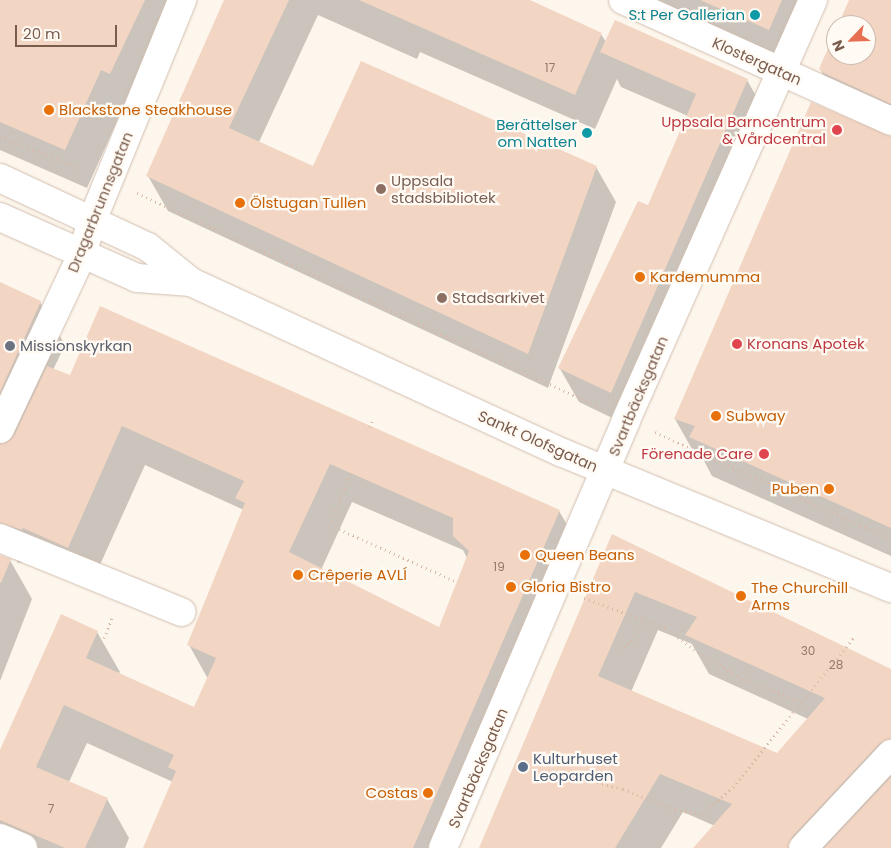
<!DOCTYPE html>
<html>
<head>
<meta charset="utf-8">
<style>
	body { margin:0 }
	#map { position:relative; width:891px; height:848px; overflow:hidden; background:#fdf6ec; font-family:Poppins,sans-serif }
	div>[style] { position:absolute }
	.shadow>* { inset:0; background:#0003 }
	.building>* { inset:0; background:#f3d5c3 }
	.path>* { height:3px; margin-top:-1.5px; transform-origin:0; background:repeating-linear-gradient(90deg,#d9b8a5 0 1px,transparent 0 5px) }
	.roads { filter:drop-shadow(0 0 1px #d1beb0) drop-shadow(0 0 1px #d1beb0) }
	.minor>* { height:28px; margin:-14px; padding:0 14px; transform-origin:14px; border-radius:14px; background:#fff }
	.dots>* { width:14px; height:14px; translate:-50% -50%; box-sizing:border-box; border:2px solid #fffaf3; border-radius:50% }
	span { translate:-50% -50%; white-space:nowrap; text-align:center; line-height:1.15; -webkit-text-stroke:4.5px #fffaf3; paint-order:stroke }
	.number-label { font-size:12px; color:#987a6a }
	.number-label span { -webkit-text-stroke-width:0 }
	.culture-label { font-size:15px; color:#0d838f }
	.right { translate:-100% -50%; text-align:right }
	.street-label { font-size:15px; color:#7a5c4d }
	.food-label { font-size:15px; color:#c56008 }
	.left { translate:0 -50%; text-align:left }
	.health-label { font-size:15px; color:#be3a42 }
	.education-label { font-size:15px; color:#785e54 }
	.worship-label { font-size:15px; color:#5b616d }
	.service-label { font-size:15px; color:#4e5e75 }
	.north { position:absolute; left:826px; top:15px; width:50px; height:50px; box-sizing:border-box; background:#fffaf3; border:1px solid #cabbb1; border-radius:50%; rotate:246deg; font-size:14px; font-weight:700; line-height:20px; text-align:center; color:#7a5c4d }
	.north::after { content:''; display:block; margin:auto; width:18px; height:22px; background:#e76f51; clip-path:polygon(50% 0,100% 100%,50% 72%,0 100%) }
	.scale { position:absolute; left:15px; top:25px; width:102px; height:22px; box-sizing:border-box; border:2px solid #7a5c4d; border-top:0; padding-left:6px; font-size:15px; line-height:18px; white-space:nowrap; color:#7a5c4d; -webkit-text-stroke:4px #fffaf3; paint-order:stroke }
</style>
</head>
<body>
<div id="map">
	<div class="shadow">
		<i style="clip-path:polygon(0 0,184px 0,123px 108px,87px 188px,0 150px)"></i>
		<i style="clip-path:polygon(226px 0,527px 0,601px 34px,606px 42px,747px 80px,767px 115px,631px 427px,579px 402px,559px 367px,649px 207px,688px 116px,621px 87px,617px 79px,595px 129px,420px 52px,417px 59px,318px 15px,259px 142px,314px 167px,596px 167px,616px 202px,548px 388px,168px 211px,148px 176px)"></i>
		<i style="clip-path:polygon(655px 0,810px 0,785px 58px)"></i>
		<i style="clip-path:polygon(850px 0,891px 0,891px 132px,843px 108px,820px 69px,836px 33px,836px 55px,866px 55px,866px 25px,839px 25px)"></i>
		<i style="clip-path:polygon(812px 104px,891px 138px,891px 556px,712px 476px,703px 459px,697px 458px,675px 419px)"></i>
		<i style="clip-path:polygon(evenodd,0 283px,40px 302px,65px 345px,53px 370px,70px 377px,559px 511px,582px 550px,452px 848px,145px 848px,173px 782px,87px 743px,69px 782px,107px 799px,129px 838px,125px 848px,0 848px,0 752px,97px 632px,120px 672px,118px 674px,195px 709px,208px 679px,189px 645px,244px 510px,145px 465px,90px 587px,29px 562px,18px 563px,0 531px,0 283px,352px 502px,463px 550px,467px 558px,440px 629px,321px 570px,352px 502px)"></i>
		<i style="clip-path:polygon(evenodd,613px 536px,891px 671px,891px 848px,695px 848px,715px 826px,683px 812px,661px 848px,480px 848px,613px 536px,658px 630px,692px 644px,709px 674px,808px 719px,777px 754px,631px 692px,658px 630px)"></i>
		<i style="clip-path:polygon(0 556px,10px 560px,32px 599px,0 681px)"></i>
	</div>
	<div class="building">
		<i style="clip-path:polygon(0 0,145px 0,110px 74px,101px 70px,65px 150px,0 122px)"></i>
		<i style="clip-path:polygon(224px 0,289px 0,229px 128px,313px 166px,361px 61px,597px 166px,528px 354px,146px 176px)"></i>
		<i style="clip-path:polygon(359px 0,530px 0,602px 33px,575px 95px)"></i>
		<i style="clip-path:polygon(700px 0,782px 0,769px 30px)"></i>
		<i style="clip-path:polygon(849px 0,891px 0,891px 104px,824px 73px,819px 69px,836px 30px,836px 55px,866px 55px,866px 25px,838px 25px)"></i>
		<i style="clip-path:polygon(615px 20px,748px 79px,611px 393px,558px 368px,638px 201px,648px 205px,696px 94px,600px 52px)"></i>
		<i style="clip-path:polygon(811px 102px,891px 136px,891px 528px,689px 437px,695px 426px,674px 419px)"></i>
		<i style="clip-path:polygon(0 282px,41px 301px,0 392px)"></i>
		<i style="clip-path:polygon(evenodd,100px 306px,560px 510px,413px 848px,143px 848px,176px 771px,168px 767px,174px 755px,64px 705px,36px 767px,108px 798px,85px 848px,65px 848px,0 820px,0 750px,61px 614px,98px 631px,86px 658px,194px 707px,216px 658px,187px 645px,245px 503px,235px 498px,244px 481px,122px 426px,68px 548px,23px 528px,22px 530px,0 523px,0 444px,8px 442px,14px 436px,47px 366px,70px 375px,100px 306px,330px 464px,453px 518px,453px 536px,469px 551px,439px 627px,289px 552px,330px 464px)"></i>
		<i style="clip-path:polygon(evenodd,612px 534px,891px 669px,891px 739px,880px 743px,792px 837px,788px 848px,693px 848px,732px 804px,660px 774px,615px 848px,479px 848px,612px 534px,635px 592px,697px 617px,685px 635px,825px 698px,777px 753px,598px 676px,635px 592px)"></i>
		<i style="clip-path:polygon(0 555px,11px 559px,1px 583px,0 582px)"></i>
		<i style="clip-path:polygon(891px 777px,891px 848px,824px 848px)"></i>
	</div>
	<div class="path">
		<i style="left:0;top:137px;width:85px;rotate:21.4deg"></i>
		<i style="left:137px;top:193px;width:509px;rotate:24.85deg"></i>
		<i style="left:370px;top:427px;width:9px;rotate:-72deg"></i>
		<i style="left:655px;top:432px;width:259px;rotate:24.4deg"></i>
		<i style="left:351px;top:474px;width:55px;rotate:112.4deg"></i>
		<i style="left:330px;top:525px;width:139px;rotate:24.2deg"></i>
		<i style="left:584px;top:598px;width:87px;rotate:20.1deg"></i>
		<i style="left:666px;top:628px;width:40px;rotate:37deg"></i>
		<i style="left:698px;top:652px;width:50px;rotate:31.2deg"></i>
		<i style="left:741px;top:678px;width:67px;rotate:22deg"></i>
		<i style="left:104px;top:638px;width:22px;rotate:-68deg"></i>
		<i style="left:617px;top:654px;width:19px;rotate:-43deg"></i>
		<i style="left:631px;top:641px;width:24px;rotate:-57deg"></i>
		<i style="left:573px;top:776px;width:52px;rotate:14.6deg"></i>
		<i style="left:623px;top:789px;width:56px;rotate:22deg"></i>
		<i style="left:675px;top:810px;width:28px;rotate:8deg"></i>
		<i style="left:703px;top:814px;width:40px;rotate:-42deg"></i>
		<i style="left:733px;top:787px;width:194px;rotate:-51.1deg"></i>
	</div>
	<div class="roads">
		<div class="minor">
			<i style="left:623px;top:0;width:294px;rotate:24.3deg"></i>
			<i style="left:0;top:178px;width:163px;rotate:25deg"></i>
			<i style="left:148px;top:247px;width:55px;rotate:39.1deg"></i>
			<i style="left:191px;top:282px;width:409px;rotate:24.7deg"></i>
			<i style="left:563px;top:453px;width:355px;rotate:22.4deg"></i>
			<i style="left:0;top:217px;width:150px;rotate:24deg"></i>
			<i style="left:137px;top:278px;width:54px;rotate:4.2deg"></i>
			<i style="left:0;top:429px;width:192px;rotate:-64.8deg"></i>
			<i style="left:82px;top:255px;width:35px;rotate:-74deg"></i>
			<i style="left:92px;top:221px;width:239px;rotate:-67.8deg"></i>
			<i style="left:0;top:538px;width:196px;rotate:22.2deg"></i>
			<i style="left:0;top:838px;width:25px;rotate:23deg"></i>
			<i style="left:443px;top:848px;width:465px;rotate:-66.8deg"></i>
			<i style="left:626px;top:420px;width:460px;rotate:-66deg"></i>
			<i style="left:803px;top:848px;width:129px;rotate:-46.9deg"></i>
		</div>
	</div>
	<div class="dots">
		<i style="left:755px;top:15px;background:#0f9aa8"></i>
		<i style="left:49px;top:110px;background:#e8710a"></i>
		<i style="left:837px;top:130px;background:#e0444e"></i>
		<i style="left:587px;top:133px;background:#0f9aa8"></i>
		<i style="left:381px;top:189px;background:#8d6e63"></i>
		<i style="left:240px;top:203px;background:#e8710a"></i>
		<i style="left:640px;top:277px;background:#e8710a"></i>
		<i style="left:442px;top:298px;background:#8d6e63"></i>
		<i style="left:737px;top:344px;background:#e0444e"></i>
		<i style="left:10px;top:346px;background:#6b7280"></i>
		<i style="left:716px;top:416px;background:#e8710a"></i>
		<i style="left:764px;top:454px;background:#e0444e"></i>
		<i style="left:829px;top:489px;background:#e8710a"></i>
		<i style="left:525px;top:555px;background:#e8710a"></i>
		<i style="left:298px;top:575px;background:#e8710a"></i>
		<i style="left:511px;top:587px;background:#e8710a"></i>
		<i style="left:741px;top:596px;background:#e8710a"></i>
		<i style="left:523px;top:767px;background:#5c6f8a"></i>
		<i style="left:428px;top:793px;background:#e8710a"></i>
	</div>
	<div class="number-label">
		<span style="left:550px;top:68px">17</span>
		<span style="left:499px;top:567px">19</span>
		<span style="left:808px;top:651px">30</span>
		<span style="left:836px;top:665px">28</span>
		<span style="left:51px;top:809px">7</span>
	</div>
	<div class="culture-label">
		<span class="right" style="left:745px;top:15px">S:t Per Gallerian</span>
		<span class="right" style="left:577px;top:133px">Berättelser<br>om Natten</span>
	</div>
	<div class="street-label">
		<span style="left:757px;top:61px;rotate:24deg">Klostergatan</span>
		<span style="left:100px;top:202px;rotate:-68deg">Dragarbrunnsgatan</span>
		<span style="left:638px;top:396px;rotate:-67deg">Svartbäcksgatan</span>
		<span style="left:538px;top:441px;rotate:24deg">Sankt Olofsgatan</span>
		<span style="left:478px;top:768px;rotate:-67deg">Svartbäcksgatan</span>
	</div>
	<div class="food-label">
		<span class="left" style="left:59px;top:110px">Blackstone Steakhouse</span>
		<span class="left" style="left:250px;top:203px">Ölstugan Tullen</span>
		<span class="left" style="left:650px;top:277px">Kardemumma</span>
		<span class="left" style="left:726px;top:416px">Subway</span>
		<span class="right" style="left:819px;top:489px">Puben</span>
		<span class="left" style="left:535px;top:555px">Queen Beans</span>
		<span class="left" style="left:308px;top:575px">Crêperie AVLÍ</span>
		<span class="left" style="left:521px;top:587px">Gloria Bistro</span>
		<span class="left" style="left:751px;top:596px">The Churchill<br>Arms</span>
		<span class="right" style="left:418px;top:793px">Costas</span>
	</div>
	<div class="health-label">
		<span class="right" style="left:826px;top:130px">Uppsala Barncentrum<br>&amp; Vårdcentral</span>
		<span class="left" style="left:747px;top:344px">Kronans Apotek</span>
		<span class="right" style="left:753px;top:454px">Förenade Care</span>
	</div>
	<div class="education-label">
		<span class="left" style="left:391px;top:189px">Uppsala<br>stadsbibliotek</span>
		<span class="left" style="left:452px;top:298px">Stadsarkivet</span>
	</div>
	<div class="worship-label">
		<span class="left" style="left:20px;top:346px">Missionskyrkan</span>
	</div>
	<div class="service-label">
		<span class="left" style="left:533px;top:767px">Kulturhuset<br>Leoparden</span>
	</div>
	<div class="north">N</div>
	<div class="scale">20 m</div>
</div>
</body>
</html>
